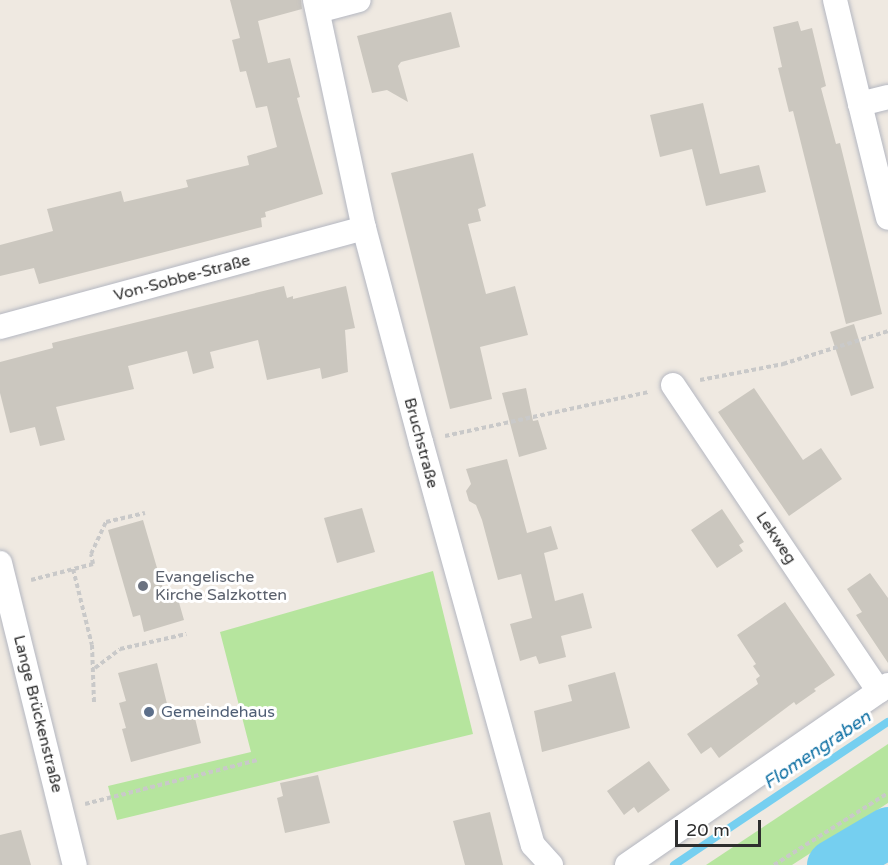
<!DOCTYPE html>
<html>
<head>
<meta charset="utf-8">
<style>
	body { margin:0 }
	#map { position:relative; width:888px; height:865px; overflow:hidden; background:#efe9e1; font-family:"Varela Round",sans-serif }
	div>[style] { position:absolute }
	.green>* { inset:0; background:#b6e59e }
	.stream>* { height:8px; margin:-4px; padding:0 4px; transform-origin:4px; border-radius:4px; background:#75cff0 }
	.river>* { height:51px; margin:-25.5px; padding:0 25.5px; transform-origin:25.5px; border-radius:25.5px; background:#75cff0 }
	.building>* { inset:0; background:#cbc7bf }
	.path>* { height:4px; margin-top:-2px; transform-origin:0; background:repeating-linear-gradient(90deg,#c9c9c9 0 4.5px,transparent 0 7.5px) }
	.roads { filter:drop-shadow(0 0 2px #b4b7c1) drop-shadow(0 0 2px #b4b7c1) }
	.street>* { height:24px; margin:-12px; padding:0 12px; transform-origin:12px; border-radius:12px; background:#fff }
	.dots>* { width:16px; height:16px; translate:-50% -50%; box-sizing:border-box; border:3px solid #fff; border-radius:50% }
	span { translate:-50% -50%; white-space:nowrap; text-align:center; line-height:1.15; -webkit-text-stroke:6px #fff; paint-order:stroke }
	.street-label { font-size:16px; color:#2e2e2e }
	.worship-label { font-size:16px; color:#5b616d }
	.left { translate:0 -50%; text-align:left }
	.service-label { font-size:16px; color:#4e5e75 }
	.water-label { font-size:18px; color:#0d6fa3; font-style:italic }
	.scale { position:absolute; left:675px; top:820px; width:86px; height:27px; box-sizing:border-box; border:3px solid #2e2e2e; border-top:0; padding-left:8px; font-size:18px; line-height:21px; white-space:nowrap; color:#2e2e2e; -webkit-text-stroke:4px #fff; paint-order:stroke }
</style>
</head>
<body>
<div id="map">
	<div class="green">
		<i style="clip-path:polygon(433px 571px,473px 734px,117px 820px,108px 786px,251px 752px,220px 632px)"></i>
		<i style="clip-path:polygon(888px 744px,888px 803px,792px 865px,706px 865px)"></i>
	</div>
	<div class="stream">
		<i style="left:674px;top:865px;width:257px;rotate:-33.8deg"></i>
	</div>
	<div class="river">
		<i style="left:832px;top:865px;width:65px;rotate:-30.5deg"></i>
	</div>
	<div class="building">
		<i style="clip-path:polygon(230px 0,301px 0,302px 9px,258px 21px,268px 63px,290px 58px,300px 97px,297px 98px,323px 194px,265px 212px,266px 217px,261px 218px,262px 227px,200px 243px,39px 284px,34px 268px,0 276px,0 245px,53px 231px,47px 209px,121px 191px,124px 202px,188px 187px,186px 180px,249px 165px,247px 156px,277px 147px,267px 106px,256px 108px,246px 71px,240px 72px,232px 40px,240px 38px)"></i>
		<i style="clip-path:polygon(451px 12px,460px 47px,401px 62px,398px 66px,408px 102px,387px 90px,372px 93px,357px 36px)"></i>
		<i style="clip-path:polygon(798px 21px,801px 31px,812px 28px,826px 86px,821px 88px,836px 144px,840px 143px,882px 314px,846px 324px,793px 111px,789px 112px,778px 68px,782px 67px,773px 27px)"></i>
		<i style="clip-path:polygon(703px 103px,720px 174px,759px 165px,766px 192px,706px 206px,692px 149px,660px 157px,650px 115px)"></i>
		<i style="clip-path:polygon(473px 153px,486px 206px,478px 209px,481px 221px,468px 224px,486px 294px,515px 286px,528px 335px,480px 347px,492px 399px,450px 409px,391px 173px)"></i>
		<i style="clip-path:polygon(284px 286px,287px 298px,293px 296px,293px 299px,346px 286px,355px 328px,345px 330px,348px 372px,322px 379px,320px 368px,267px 380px,258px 340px,210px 352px,214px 368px,193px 374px,187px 351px,128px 366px,134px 389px,56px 407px,65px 440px,40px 446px,35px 427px,10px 433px,0 393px,0 362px,53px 348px,52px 343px)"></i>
		<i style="clip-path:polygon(854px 324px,874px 388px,851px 396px,830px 332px)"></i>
		<i style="clip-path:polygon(526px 388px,533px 421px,538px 420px,547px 449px,519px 457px,502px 393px)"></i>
		<i style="clip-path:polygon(754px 388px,803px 460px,821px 448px,842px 479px,789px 516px,718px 412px)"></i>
		<i style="clip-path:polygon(507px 459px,527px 533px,551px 526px,558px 549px,544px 553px,555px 601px,583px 593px,592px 628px,561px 636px,566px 657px,539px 664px,536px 656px,520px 661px,510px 624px,532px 618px,521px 574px,498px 580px,482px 520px,476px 505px,469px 501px,466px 491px,471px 484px,466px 469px)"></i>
		<i style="clip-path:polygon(362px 508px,375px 552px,337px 563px,324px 518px)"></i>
		<i style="clip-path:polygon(722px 509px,744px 542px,739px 545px,743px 551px,717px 568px,691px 530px)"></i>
		<i style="clip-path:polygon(143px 520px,167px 602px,178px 599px,184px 620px,144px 632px,140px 615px,133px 617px,108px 530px)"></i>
		<i style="clip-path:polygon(870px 573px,888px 598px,888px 663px,856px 615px,862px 612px,847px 589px)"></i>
		<i style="clip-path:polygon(785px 602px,835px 675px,814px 689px,816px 691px,796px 705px,794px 702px,719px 758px,711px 747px,701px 754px,687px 734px,758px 684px,756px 679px,760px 676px,753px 666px,756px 664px,737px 635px)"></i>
		<i style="clip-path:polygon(157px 663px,170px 716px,193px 710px,201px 743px,131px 762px,122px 729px,126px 728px,119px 703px,126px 701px,118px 673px)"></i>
		<i style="clip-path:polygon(615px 672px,630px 728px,542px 752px,534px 711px,572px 701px,568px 685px)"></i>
		<i style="clip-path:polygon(649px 761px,670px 790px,638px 813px,634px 807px,624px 815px,607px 791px)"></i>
		<i style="clip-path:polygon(318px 775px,330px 823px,285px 833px,277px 798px,283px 796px,280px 783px)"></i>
		<i style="clip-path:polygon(490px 812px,503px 865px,465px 865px,453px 821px)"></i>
		<i style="clip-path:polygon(21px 830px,31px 865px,0 865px,0 835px)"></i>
	</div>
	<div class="path">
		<i style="left:700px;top:380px;width:85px;rotate:-10.9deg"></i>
		<i style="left:783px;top:364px;width:110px;rotate:-17.4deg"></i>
		<i style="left:445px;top:436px;width:209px;rotate:-12.2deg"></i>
		<i style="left:73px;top:569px;width:78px;rotate:76deg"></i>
		<i style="left:92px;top:645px;width:58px;rotate:88deg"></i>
		<i style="left:31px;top:580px;width:64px;rotate:-14.5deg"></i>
		<i style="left:93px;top:564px;width:10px;rotate:-101deg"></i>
		<i style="left:91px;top:554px;width:35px;rotate:-65deg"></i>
		<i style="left:106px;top:522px;width:40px;rotate:-13deg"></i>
		<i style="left:95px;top:668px;width:31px;rotate:-37deg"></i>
		<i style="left:120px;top:649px;width:68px;rotate:-12.8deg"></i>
		<i style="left:85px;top:804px;width:179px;rotate:-14.3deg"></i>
		<i style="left:774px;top:865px;width:135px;rotate:-32.3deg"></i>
	</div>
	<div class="roads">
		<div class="street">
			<i style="left:315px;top:0;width:233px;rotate:77.9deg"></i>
			<i style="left:364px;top:228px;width:221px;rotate:75.1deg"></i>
			<i style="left:421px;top:442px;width:418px;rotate:74.5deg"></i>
			<i style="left:533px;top:845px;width:27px;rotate:48deg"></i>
			<i style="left:835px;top:0;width:107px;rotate:76.5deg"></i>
			<i style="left:860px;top:104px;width:29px;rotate:-14deg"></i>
			<i style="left:318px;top:11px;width:42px;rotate:-15deg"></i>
			<i style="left:860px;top:104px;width:117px;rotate:76.2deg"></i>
			<i style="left:0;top:327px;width:377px;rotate:-15.2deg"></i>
			<i style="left:673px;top:385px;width:369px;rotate:56.1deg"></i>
			<i style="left:0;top:563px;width:311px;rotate:76.1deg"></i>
			<i style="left:627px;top:865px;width:317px;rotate:-34.6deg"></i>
		</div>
	</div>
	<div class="dots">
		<i style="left:143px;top:586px;background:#6b7280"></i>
		<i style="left:149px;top:712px;background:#5c6f8a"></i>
	</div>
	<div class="street-label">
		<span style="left:182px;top:278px;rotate:-15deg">Von-Sobbe-Straße</span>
		<span style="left:421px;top:443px;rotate:75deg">Bruchstraße</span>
		<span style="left:776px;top:538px;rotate:56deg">Lekweg</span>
		<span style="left:38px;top:714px;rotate:76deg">Lange Brückenstraße</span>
	</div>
	<div class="worship-label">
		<span class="left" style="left:155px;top:586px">Evangelische<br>Kirche Salzkotten</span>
	</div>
	<div class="service-label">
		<span class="left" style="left:161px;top:712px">Gemeindehaus</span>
	</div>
	<div class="water-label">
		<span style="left:817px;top:750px;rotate:-34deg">Flomengraben</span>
	</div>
	<div class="scale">20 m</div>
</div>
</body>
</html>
